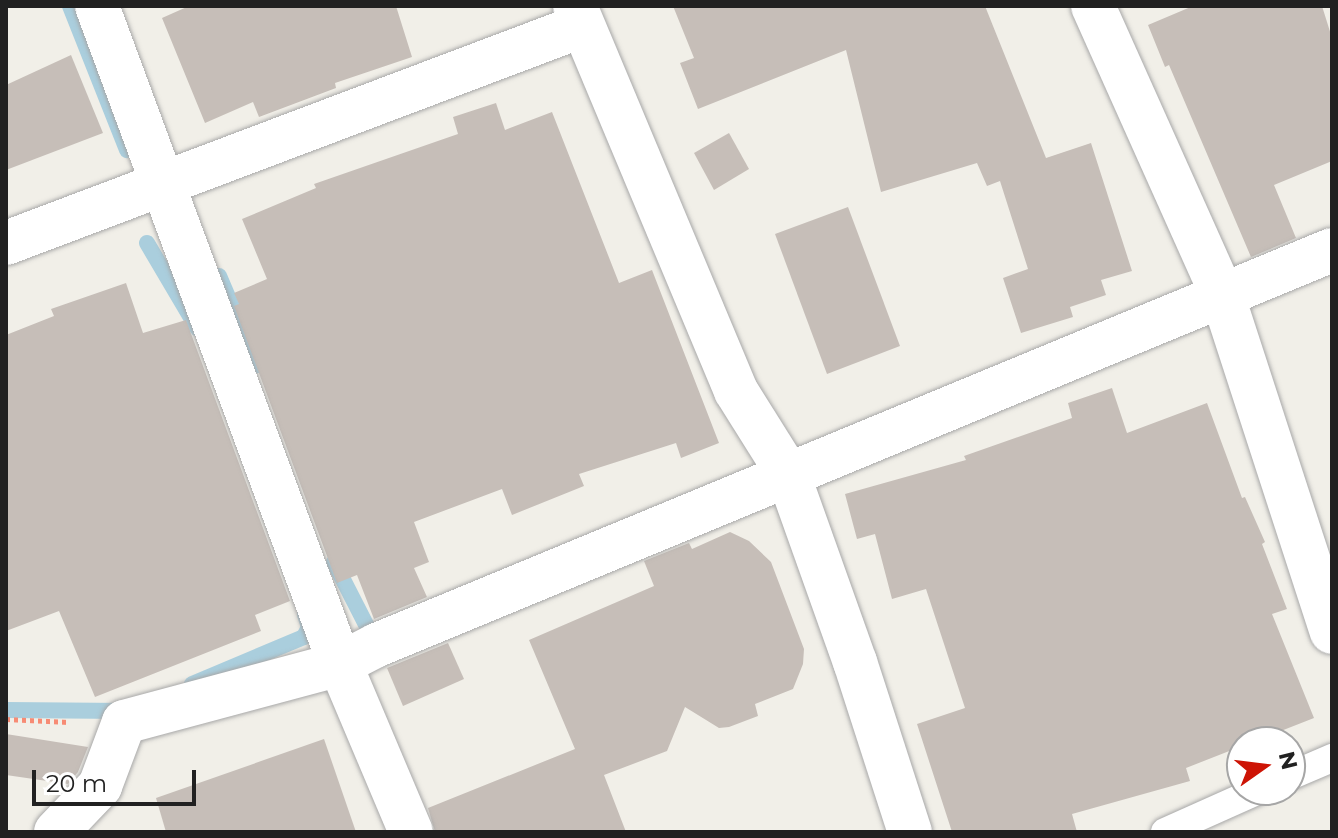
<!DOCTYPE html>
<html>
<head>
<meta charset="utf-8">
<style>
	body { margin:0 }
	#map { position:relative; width:1338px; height:838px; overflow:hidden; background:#f1efe8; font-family:Montserrat,sans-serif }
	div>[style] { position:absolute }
	.stream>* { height:16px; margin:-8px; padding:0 8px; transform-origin:8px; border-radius:8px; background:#aacedd }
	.building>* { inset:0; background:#c6beb8 }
	.path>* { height:5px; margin-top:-2.5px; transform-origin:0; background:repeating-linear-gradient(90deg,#f78b74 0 4px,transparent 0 8px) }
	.roads { filter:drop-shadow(0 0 2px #a8a8a8) drop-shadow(0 0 2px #a8a8a8) }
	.lane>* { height:28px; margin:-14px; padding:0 14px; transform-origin:14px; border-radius:14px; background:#fff }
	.street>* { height:44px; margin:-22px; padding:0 22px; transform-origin:22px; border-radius:22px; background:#fff }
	span { translate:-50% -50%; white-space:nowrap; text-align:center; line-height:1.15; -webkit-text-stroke:8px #fff; paint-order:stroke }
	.frame { position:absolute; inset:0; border:8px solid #212121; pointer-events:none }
	.north { position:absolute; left:1226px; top:726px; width:80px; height:80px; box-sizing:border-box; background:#fff; border:2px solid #a6a6a6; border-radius:50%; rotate:76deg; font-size:22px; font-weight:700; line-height:32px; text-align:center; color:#212121 }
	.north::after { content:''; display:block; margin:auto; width:28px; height:36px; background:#cd1405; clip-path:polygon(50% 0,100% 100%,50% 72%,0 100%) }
	.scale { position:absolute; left:32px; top:770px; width:164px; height:36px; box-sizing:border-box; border:4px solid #212121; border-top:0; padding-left:10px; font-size:24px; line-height:28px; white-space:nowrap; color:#212121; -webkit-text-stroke:6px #fff; paint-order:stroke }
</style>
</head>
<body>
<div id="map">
	<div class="stream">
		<i style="left:70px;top:6px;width:155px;rotate:68.4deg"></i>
		<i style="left:147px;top:243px;width:99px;rotate:59.5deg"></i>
		<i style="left:219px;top:276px;width:97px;rotate:66.9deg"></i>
		<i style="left:334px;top:562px;width:92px;rotate:62.9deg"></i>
		<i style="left:192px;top:684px;width:121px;rotate:-22.8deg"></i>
		<i style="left:304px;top:637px;width:11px;rotate:-63deg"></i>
		<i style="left:309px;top:627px;width:13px;rotate:-108deg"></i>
		<i style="left:6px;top:710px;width:120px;rotate:0.5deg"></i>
	</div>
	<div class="building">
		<i style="clip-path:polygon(189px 6px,396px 6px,412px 57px,335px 83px,336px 88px,259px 117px,253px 102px,205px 123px,162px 18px)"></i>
		<i style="clip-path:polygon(673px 6px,985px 6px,1046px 158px,1091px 143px,1132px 271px,1101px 280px,1106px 295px,1070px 307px,1073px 317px,1021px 333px,1003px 278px,1028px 269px,1000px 181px,987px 186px,977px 163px,881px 192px,846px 50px,698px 109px,680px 63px,694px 58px)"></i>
		<i style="clip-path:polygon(1193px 6px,1322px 6px,1332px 38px,1332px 161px,1274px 185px,1296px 238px,1251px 257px,1169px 65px,1165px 67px,1148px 25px)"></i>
		<i style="clip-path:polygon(71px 55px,103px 133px,6px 170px,6px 85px)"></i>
		<i style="clip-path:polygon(496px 103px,505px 130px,552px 112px,619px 283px,652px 270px,719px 443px,681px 458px,676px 443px,579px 474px,584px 486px,512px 515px,502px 489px,414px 522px,429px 562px,414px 568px,427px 597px,374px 619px,357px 575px,337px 583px,234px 306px,239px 304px,234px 293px,267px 279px,242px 219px,316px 188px,314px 184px,458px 134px,453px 117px)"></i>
		<i style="clip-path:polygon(729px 133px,749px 169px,714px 190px,694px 153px)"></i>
		<i style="clip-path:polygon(848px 207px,900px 346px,827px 374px,775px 234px)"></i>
		<i style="clip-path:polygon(126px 283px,143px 333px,186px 320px,290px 601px,255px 615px,261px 631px,95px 697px,59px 611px,6px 631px,6px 335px,54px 316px,51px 309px)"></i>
		<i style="clip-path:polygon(1112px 388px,1127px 433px,1207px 403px,1242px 498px,1245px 497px,1265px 542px,1262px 544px,1287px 609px,1272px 614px,1314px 718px,1253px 742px,1242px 742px,1242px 746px,1186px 768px,1190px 781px,1072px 814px,1077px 832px,952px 832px,917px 724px,965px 708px,926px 589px,892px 599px,875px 534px,857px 539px,845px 494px,966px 460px,964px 456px,1072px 418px,1068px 403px)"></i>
		<i style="clip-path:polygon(730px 532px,749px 541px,771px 562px,804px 649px,803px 664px,793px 689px,755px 704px,758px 716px,729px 727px,719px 728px,685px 707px,667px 751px,604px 775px,626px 832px,435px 832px,428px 808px,575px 749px,529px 640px,654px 586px,644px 561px,689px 543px,692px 549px)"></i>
		<i style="clip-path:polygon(448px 643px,464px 679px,403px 706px,387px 668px)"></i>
		<i style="clip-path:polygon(6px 734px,88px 747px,78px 772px,68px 784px,6px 775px)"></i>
		<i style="clip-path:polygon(324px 739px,356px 832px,166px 832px,156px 798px)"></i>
	</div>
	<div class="path">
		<i style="left:6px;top:719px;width:63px;rotate:2.7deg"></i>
	</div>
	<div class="roads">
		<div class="lane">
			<i style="left:1290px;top:776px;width:46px;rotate:-23.2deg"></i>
			<i style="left:1165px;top:832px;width:103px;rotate:-24.1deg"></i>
		</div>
		<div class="street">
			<i style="left:97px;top:6px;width:701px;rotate:69.73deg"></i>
			<i style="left:340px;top:664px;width:182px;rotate:67.1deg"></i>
			<i style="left:575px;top:6px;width:417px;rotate:67.3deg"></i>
			<i style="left:736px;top:391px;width:98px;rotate:57.9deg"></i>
			<i style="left:788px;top:474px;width:200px;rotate:70.4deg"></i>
			<i style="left:855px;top:662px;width:179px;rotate:72.1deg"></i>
			<i style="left:1093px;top:6px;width:319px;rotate:65.9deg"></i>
			<i style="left:1223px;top:297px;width:352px;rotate:72deg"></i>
			<i style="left:6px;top:243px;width:615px;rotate:-20.68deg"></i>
			<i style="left:56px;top:832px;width:64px;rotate:-46.3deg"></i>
			<i style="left:100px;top:786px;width:68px;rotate:-69.4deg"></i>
			<i style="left:124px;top:722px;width:224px;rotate:-15deg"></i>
			<i style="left:340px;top:664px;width:42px;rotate:-27.2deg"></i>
			<i style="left:377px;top:645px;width:1033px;rotate:-22.47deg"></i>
		</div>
	</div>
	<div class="frame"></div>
	<div class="north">N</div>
	<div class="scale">20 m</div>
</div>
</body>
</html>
